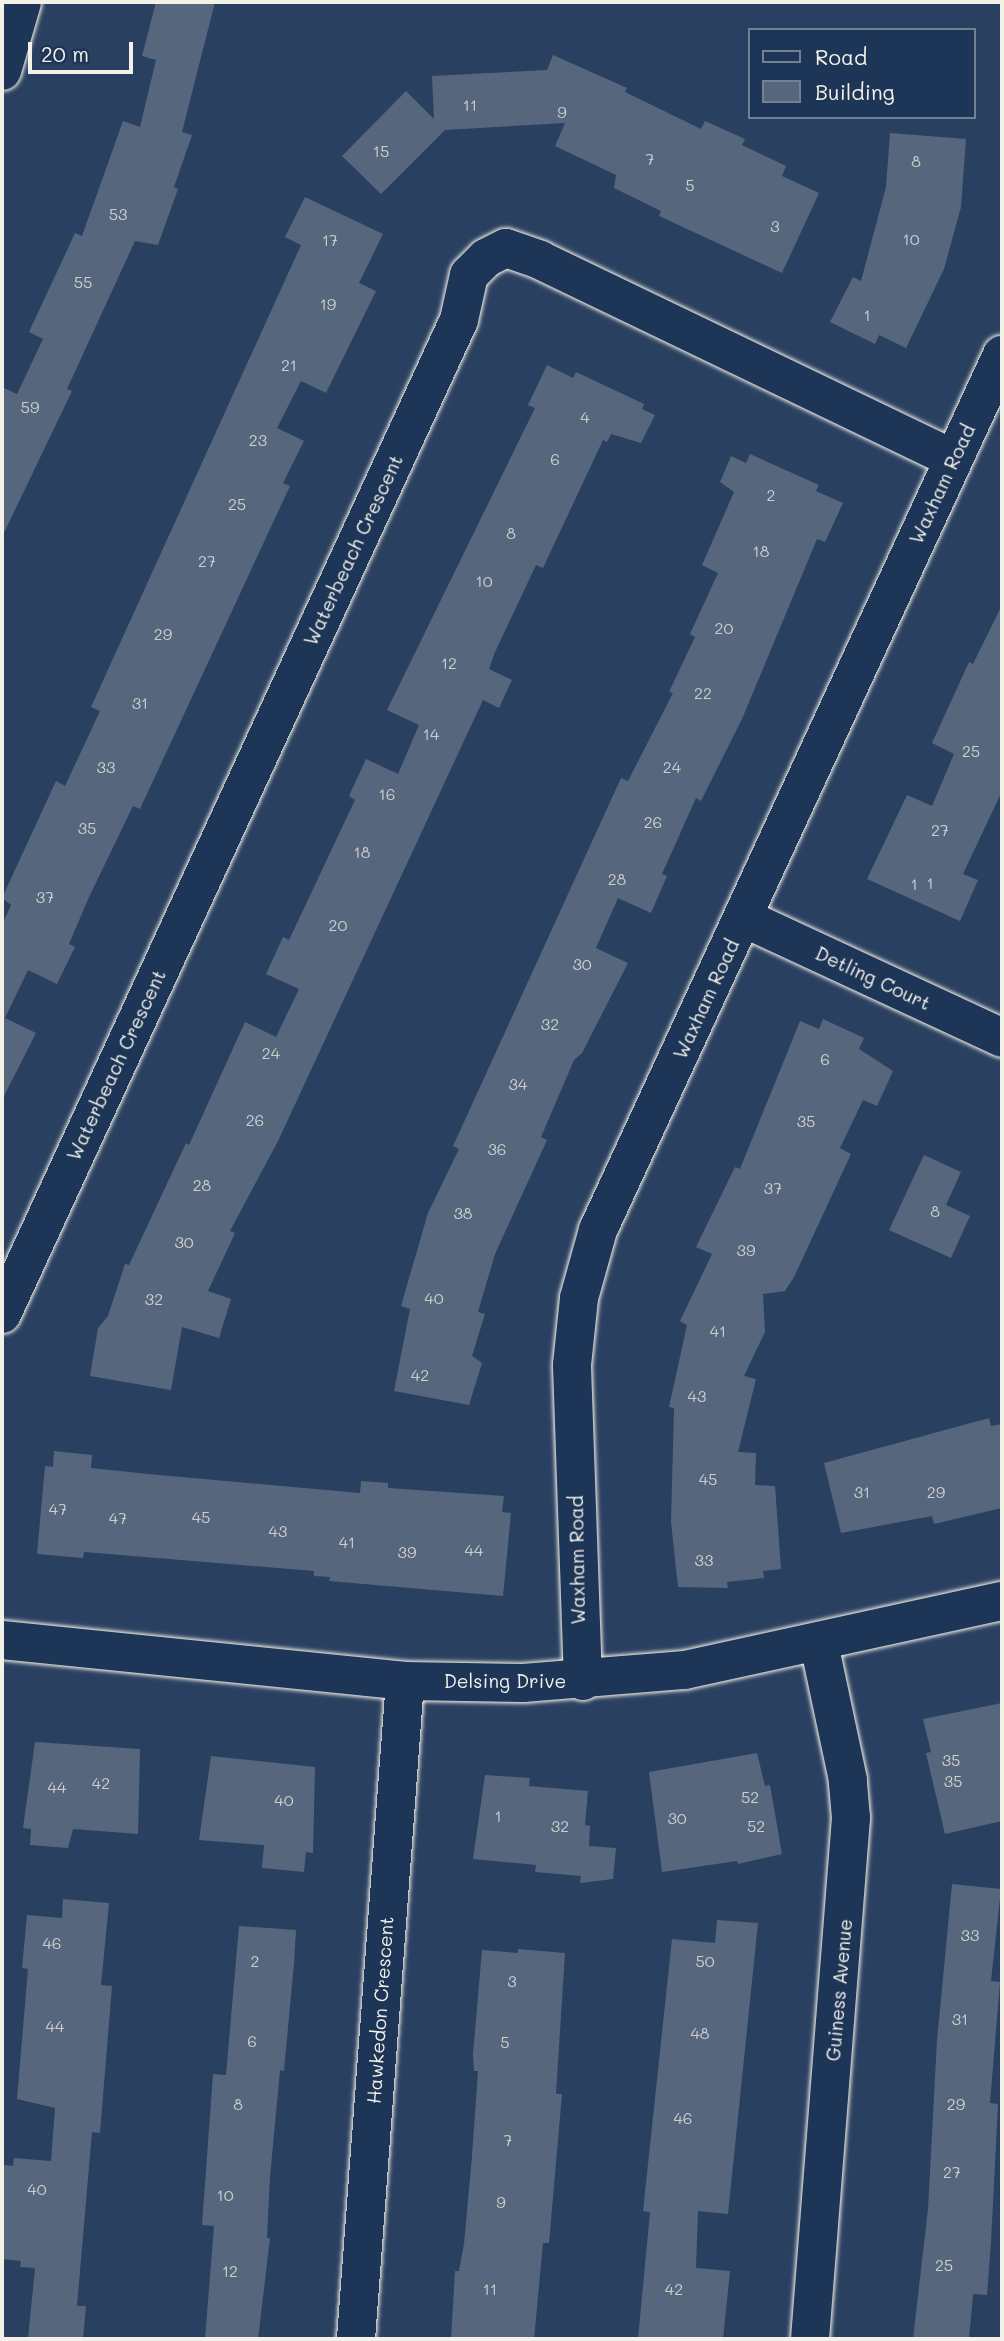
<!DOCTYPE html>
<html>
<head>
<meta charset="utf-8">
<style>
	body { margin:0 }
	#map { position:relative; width:1004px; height:2341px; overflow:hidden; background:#2a4060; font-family:Mali,sans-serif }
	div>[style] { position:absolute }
	.building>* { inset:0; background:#56677d }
	.roads { filter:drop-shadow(0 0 2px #f4f1e8) drop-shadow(0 0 2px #f4f1e8) }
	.minor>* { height:38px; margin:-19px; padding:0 19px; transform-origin:19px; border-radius:19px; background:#1d3557 }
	span { translate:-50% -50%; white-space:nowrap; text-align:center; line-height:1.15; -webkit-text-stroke:5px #1d3557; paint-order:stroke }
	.number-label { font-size:16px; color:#cccecd }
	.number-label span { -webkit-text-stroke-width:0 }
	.street-label { font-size:19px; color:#f4f1e8 }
	.frame { position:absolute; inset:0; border:4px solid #f4f1e8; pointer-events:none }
	.legend { position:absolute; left:748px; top:28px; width:228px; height:91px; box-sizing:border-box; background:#1d3557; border:2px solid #738091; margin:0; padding:9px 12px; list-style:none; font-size:21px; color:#f4f1e8 }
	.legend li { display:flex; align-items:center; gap:14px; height:35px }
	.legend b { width:35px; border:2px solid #738091 }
	.scale { position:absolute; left:28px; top:42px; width:105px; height:32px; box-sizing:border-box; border:4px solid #f4f1e8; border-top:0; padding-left:9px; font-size:21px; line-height:24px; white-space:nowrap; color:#f4f1e8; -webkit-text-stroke:5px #1d3557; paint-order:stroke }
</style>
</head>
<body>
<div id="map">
	<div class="building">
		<i style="clip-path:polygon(156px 2px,215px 2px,182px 132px,192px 135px,174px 187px,178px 189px,158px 245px,135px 241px,67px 389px,72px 391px,2px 537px,2px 387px,17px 394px,43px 339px,29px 332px,75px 233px,82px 236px,123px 121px,140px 127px,156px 60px,142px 56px)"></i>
		<i style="clip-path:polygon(553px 55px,627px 88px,625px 92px,701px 129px,705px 121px,745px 139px,742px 145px,786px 166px,782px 176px,819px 193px,782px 273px,659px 216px,661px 211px,614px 188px,616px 175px,555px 146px,565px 123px,445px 130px,381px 194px,342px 156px,406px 91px,434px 119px,432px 76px,547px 70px)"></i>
		<i style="clip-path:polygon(890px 133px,966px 139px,961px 207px,944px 269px,906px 348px,879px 335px,875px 344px,830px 322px,853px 277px,861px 281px,886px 187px)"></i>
		<i style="clip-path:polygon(305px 197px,383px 234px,359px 283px,376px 291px,326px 393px,301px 381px,277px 428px,304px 441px,283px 483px,290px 486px,140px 809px,133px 806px,89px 897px,69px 944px,75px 947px,57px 984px,28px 970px,5px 1018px,36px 1033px,2px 1100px,2px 925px,11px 905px,2px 898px,56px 781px,65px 786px,100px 711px,91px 707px,301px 245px,285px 237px)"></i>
		<i style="clip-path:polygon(547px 365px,573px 378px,576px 372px,644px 404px,642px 409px,655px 415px,641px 443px,611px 434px,607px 442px,603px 440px,543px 568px,536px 565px,495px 652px,489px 669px,512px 680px,499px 708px,483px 700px,278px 1141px,230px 1231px,235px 1233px,208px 1291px,231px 1299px,219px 1338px,182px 1327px,171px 1390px,90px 1376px,98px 1328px,108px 1316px,125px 1264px,129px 1265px,186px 1143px,189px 1145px,245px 1022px,276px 1037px,299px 989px,266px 974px,283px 937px,289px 940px,355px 800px,349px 796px,366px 759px,398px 774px,419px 725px,387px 710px,535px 408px,528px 405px)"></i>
		<i style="clip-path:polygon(750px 454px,819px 485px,816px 491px,843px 503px,825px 542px,817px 539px,742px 719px,701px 801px,696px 798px,662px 874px,667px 876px,651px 913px,618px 898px,596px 948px,628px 963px,582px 1053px,574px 1060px,541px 1137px,547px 1140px,495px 1254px,478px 1312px,485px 1314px,472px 1356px,482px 1363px,469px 1405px,394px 1391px,410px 1309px,401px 1306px,428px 1213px,459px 1149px,453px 1146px,621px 778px,628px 781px,673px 693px,669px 692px,695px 637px,690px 634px,718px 573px,702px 565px,734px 492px,720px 482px,731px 456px,746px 463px)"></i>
		<i style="clip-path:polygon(1002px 605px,1002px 791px,963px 874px,978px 880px,960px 921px,867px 879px,907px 795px,932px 806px,954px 754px,932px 743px,969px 662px,973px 664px)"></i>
		<i style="clip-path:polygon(823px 1019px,864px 1038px,859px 1049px,893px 1071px,877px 1106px,863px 1100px,840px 1148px,851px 1154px,794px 1277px,785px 1291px,763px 1294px,765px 1332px,744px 1376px,756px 1379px,738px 1452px,756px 1453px,755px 1485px,775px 1486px,781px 1569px,763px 1571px,764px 1578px,727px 1582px,728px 1588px,678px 1587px,671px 1522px,674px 1408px,669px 1407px,687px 1325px,680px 1321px,712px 1254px,696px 1247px,735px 1167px,740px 1169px,800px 1021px,819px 1029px)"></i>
		<i style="clip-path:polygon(924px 1155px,961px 1172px,946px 1205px,970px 1216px,951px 1258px,889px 1230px)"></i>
		<i style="clip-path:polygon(989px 1418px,991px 1426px,1002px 1424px,1002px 1508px,934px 1524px,932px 1516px,841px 1533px,824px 1463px)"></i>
		<i style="clip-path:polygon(54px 1451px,92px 1455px,91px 1468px,148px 1474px,360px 1493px,361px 1481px,388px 1483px,388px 1488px,504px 1496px,502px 1512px,511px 1513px,503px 1596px,329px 1581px,330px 1577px,314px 1576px,314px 1571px,84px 1552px,83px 1558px,37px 1554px,45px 1466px,53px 1467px)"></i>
		<i style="clip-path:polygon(1002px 1703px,1002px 1821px,945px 1834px,926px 1753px,931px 1752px,923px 1719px)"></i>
		<i style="clip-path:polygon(35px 1742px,140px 1749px,138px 1834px,73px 1829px,68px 1848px,30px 1845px,31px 1829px,23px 1828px)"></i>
		<i style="clip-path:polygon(757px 1753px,765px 1786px,770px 1785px,782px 1854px,738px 1864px,737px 1861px,662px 1872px,649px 1772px)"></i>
		<i style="clip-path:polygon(211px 1756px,315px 1767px,313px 1853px,306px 1852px,304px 1872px,262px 1868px,264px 1845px,199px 1840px)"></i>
		<i style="clip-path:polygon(485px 1775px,530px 1778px,529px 1786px,588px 1791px,585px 1825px,590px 1826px,589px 1846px,616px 1848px,613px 1879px,580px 1883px,581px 1876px,535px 1872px,536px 1865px,473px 1859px)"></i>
		<i style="clip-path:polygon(952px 1884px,1001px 1889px,991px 1981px,1000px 1982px,990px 2103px,998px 2104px,991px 2242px,987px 2295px,973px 2294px,969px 2339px,913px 2339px,928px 2209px,937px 2040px)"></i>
		<i style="clip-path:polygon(63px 1899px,109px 1903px,101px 1985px,112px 1986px,100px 2133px,92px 2132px,77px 2306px,86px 2306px,83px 2339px,28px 2339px,35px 2268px,20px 2267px,21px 2261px,2px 2259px,4px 2165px,13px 2166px,14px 2158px,51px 2161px,55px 2108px,17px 2099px,28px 1969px,22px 1968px,27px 1915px,62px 1918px)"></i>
		<i style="clip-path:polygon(717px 1920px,758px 1923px,728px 2214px,698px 2211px,696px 2268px,730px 2271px,723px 2339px,638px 2339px,650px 2212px,643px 2211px,672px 1939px,715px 1943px)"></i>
		<i style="clip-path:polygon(239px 1926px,296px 1930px,294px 1963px,284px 2071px,280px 2070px,270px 2177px,267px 2238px,270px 2238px,258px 2339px,205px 2339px,214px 2226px,202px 2225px,213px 2074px,226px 2075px)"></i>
		<i style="clip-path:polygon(518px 1949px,565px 1953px,556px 2094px,562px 2094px,549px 2243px,543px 2243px,534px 2339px,451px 2339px,455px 2271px,459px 2271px,464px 2244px,472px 2156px,478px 2071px,474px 2071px,473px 2054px,482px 1950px,518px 1953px)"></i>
	</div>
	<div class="roads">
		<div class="minor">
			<i style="left:2px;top:71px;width:72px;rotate:-73.8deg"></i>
			<i style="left:744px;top:918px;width:285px;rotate:24.9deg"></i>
			<i style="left:2px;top:1314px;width:1094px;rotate:-65.31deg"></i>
			<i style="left:459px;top:320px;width:46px;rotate:-77.5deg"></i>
			<i style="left:469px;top:275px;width:24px;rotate:-45deg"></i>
			<i style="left:486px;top:258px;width:22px;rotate:-27deg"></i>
			<i style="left:506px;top:248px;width:36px;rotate:19deg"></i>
			<i style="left:540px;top:260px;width:458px;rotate:25.7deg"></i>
			<i style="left:2px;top:1640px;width:405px;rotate:5.8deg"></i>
			<i style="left:405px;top:1681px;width:118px;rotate:1deg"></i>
			<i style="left:523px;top:1683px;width:163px;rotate:-4.6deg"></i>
			<i style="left:685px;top:1670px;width:324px;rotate:-12.3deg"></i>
			<i style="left:583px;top:1681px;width:316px;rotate:-92deg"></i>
			<i style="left:572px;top:1365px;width:67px;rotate:-84deg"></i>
			<i style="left:579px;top:1298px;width:71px;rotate:-74.4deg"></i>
			<i style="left:598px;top:1230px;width:964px;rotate:-65.22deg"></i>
			<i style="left:356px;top:2339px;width:660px;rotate:-85.74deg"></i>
			<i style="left:810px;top:2339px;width:523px;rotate:-85.5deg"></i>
			<i style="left:851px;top:1818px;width:38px;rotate:-95deg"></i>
			<i style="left:848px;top:1780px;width:140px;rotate:-102deg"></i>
		</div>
	</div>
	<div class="number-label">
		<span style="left:470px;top:105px">11</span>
		<span style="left:562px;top:112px">9</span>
		<span style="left:381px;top:151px">15</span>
		<span style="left:650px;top:159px">7</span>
		<span style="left:916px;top:161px">8</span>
		<span style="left:690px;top:185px">5</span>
		<span style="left:118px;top:214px">53</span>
		<span style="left:775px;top:226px">3</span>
		<span style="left:911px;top:239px">10</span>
		<span style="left:330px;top:240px">17</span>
		<span style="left:83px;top:282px">55</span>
		<span style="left:328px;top:304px">19</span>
		<span style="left:867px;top:315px">1</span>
		<span style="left:289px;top:365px">21</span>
		<span style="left:30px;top:407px">59</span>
		<span style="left:585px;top:417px">4</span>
		<span style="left:258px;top:440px">23</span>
		<span style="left:555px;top:459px">6</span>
		<span style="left:771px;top:495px">2</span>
		<span style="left:237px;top:504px">25</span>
		<span style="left:511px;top:533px">8</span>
		<span style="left:761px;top:551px">18</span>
		<span style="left:207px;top:561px">27</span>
		<span style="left:484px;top:581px">10</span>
		<span style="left:724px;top:628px">20</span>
		<span style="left:163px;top:634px">29</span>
		<span style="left:449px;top:663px">12</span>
		<span style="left:703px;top:693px">22</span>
		<span style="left:140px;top:703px">31</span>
		<span style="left:431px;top:734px">14</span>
		<span style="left:971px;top:751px">25</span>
		<span style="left:106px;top:767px">33</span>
		<span style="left:672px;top:767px">24</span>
		<span style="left:387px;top:794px">16</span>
		<span style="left:653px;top:822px">26</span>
		<span style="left:87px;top:828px">35</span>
		<span style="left:940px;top:830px">27</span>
		<span style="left:362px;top:852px">18</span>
		<span style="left:617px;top:879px">28</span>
		<span style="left:930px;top:883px">1</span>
		<span style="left:914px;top:884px">1</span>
		<span style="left:45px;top:897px">37</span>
		<span style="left:338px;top:925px">20</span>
		<span style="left:582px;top:964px">30</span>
		<span style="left:550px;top:1024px">32</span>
		<span style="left:271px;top:1053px">24</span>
		<span style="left:825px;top:1059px">6</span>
		<span style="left:518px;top:1084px">34</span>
		<span style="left:255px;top:1120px">26</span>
		<span style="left:806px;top:1121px">35</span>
		<span style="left:497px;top:1149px">36</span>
		<span style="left:202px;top:1185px">28</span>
		<span style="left:773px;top:1188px">37</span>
		<span style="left:935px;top:1211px">8</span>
		<span style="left:463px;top:1213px">38</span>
		<span style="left:184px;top:1242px">30</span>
		<span style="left:746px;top:1250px">39</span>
		<span style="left:434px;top:1298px">40</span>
		<span style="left:154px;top:1299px">32</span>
		<span style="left:718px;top:1331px">41</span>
		<span style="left:420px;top:1375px">42</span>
		<span style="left:697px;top:1396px">43</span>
		<span style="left:708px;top:1479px">45</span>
		<span style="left:862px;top:1492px">31</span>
		<span style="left:936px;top:1492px">29</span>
		<span style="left:58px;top:1509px">47</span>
		<span style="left:201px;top:1517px">45</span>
		<span style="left:118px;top:1518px">47</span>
		<span style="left:278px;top:1531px">43</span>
		<span style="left:347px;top:1542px">41</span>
		<span style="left:474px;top:1550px">44</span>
		<span style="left:407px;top:1552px">39</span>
		<span style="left:704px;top:1560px">33</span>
		<span style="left:951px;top:1760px">35</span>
		<span style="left:953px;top:1781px">35</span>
		<span style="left:101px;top:1783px">42</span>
		<span style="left:57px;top:1787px">44</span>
		<span style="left:750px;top:1797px">52</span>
		<span style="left:284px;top:1800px">40</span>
		<span style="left:498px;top:1816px">1</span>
		<span style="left:677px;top:1818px">30</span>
		<span style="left:560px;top:1826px">32</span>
		<span style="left:756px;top:1826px">52</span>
		<span style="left:970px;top:1935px">33</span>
		<span style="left:52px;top:1943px">46</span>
		<span style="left:255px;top:1961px">2</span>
		<span style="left:705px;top:1961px">50</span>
		<span style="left:512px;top:1981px">3</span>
		<span style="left:960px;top:2019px">31</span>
		<span style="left:55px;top:2026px">44</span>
		<span style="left:700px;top:2033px">48</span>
		<span style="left:252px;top:2041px">6</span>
		<span style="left:505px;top:2042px">5</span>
		<span style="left:238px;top:2104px">8</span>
		<span style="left:956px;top:2104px">29</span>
		<span style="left:683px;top:2118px">46</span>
		<span style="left:508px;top:2140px">7</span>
		<span style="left:952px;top:2172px">27</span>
		<span style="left:37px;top:2189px">40</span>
		<span style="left:225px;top:2195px">10</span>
		<span style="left:501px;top:2202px">9</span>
		<span style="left:944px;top:2265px">25</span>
		<span style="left:230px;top:2271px">12</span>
		<span style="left:490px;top:2289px">11</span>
		<span style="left:674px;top:2289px">42</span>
	</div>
	<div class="street-label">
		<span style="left:942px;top:484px;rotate:-65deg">Waxham Road</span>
		<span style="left:353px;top:550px;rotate:-65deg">Waterbeach Crescent</span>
		<span style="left:873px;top:978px;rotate:25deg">Detling Court</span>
		<span style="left:706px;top:999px;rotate:-65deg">Waxham Road</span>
		<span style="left:116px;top:1065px;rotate:-65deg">Waterbeach Crescent</span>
		<span style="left:577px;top:1560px;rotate:-91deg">Waxham Road</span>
		<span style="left:505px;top:1681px">Delsing Drive</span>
		<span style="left:839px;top:1990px;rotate:-85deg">Guiness Avenue</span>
		<span style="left:380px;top:2010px;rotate:-86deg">Hawkedon Crescent</span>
	</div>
	<div class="frame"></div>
	<ul class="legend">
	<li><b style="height:9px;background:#1d3557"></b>Road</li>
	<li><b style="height:19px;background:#56677d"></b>Building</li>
	</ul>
	<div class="scale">20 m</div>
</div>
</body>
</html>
